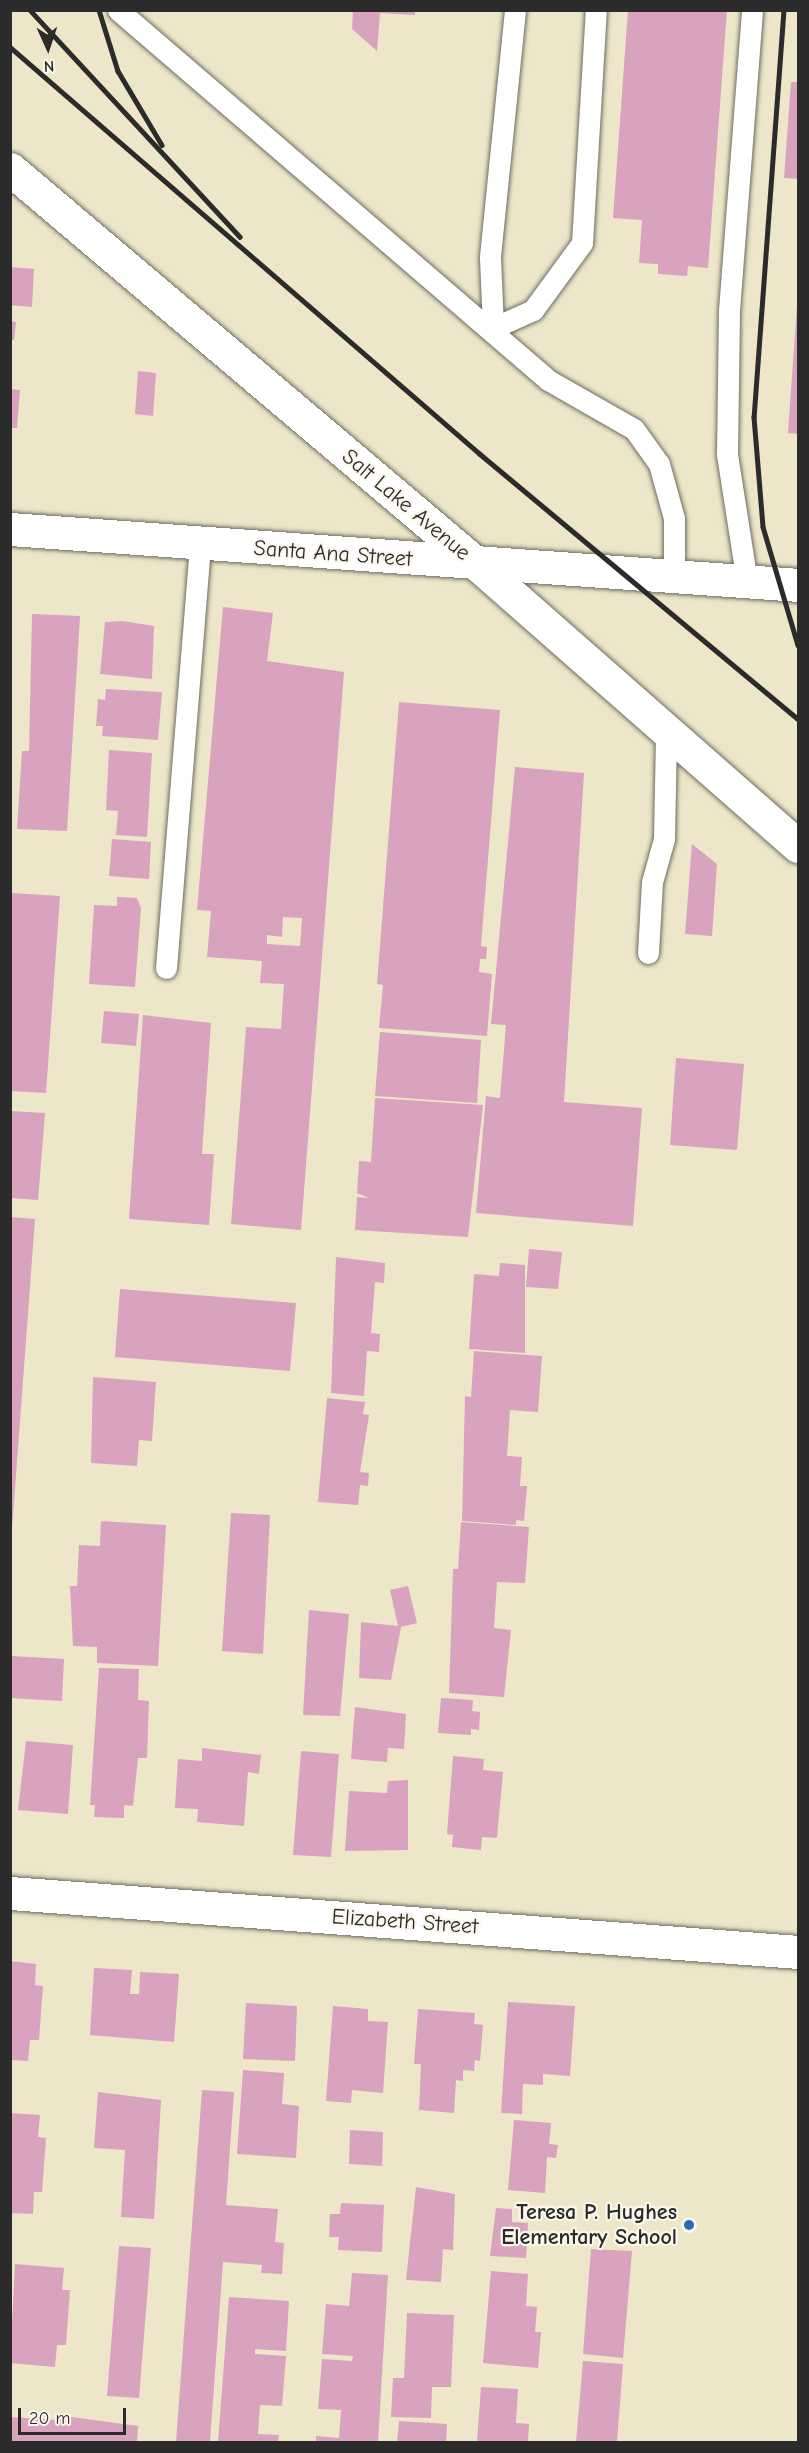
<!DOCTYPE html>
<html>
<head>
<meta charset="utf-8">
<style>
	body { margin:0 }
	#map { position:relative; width:809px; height:2453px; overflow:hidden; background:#ede6c8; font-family:"Comic Neue",sans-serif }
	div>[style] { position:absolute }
	.building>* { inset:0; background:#d9a3c0 }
	.roads { filter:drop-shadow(0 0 2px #6f6c62) drop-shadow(0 0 2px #6f6c62) }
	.service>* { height:21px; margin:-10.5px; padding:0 10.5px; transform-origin:10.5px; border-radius:10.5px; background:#fff }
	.minor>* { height:33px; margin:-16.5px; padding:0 16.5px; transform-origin:16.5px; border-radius:16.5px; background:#fff }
	.tertiary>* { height:33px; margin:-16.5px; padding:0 16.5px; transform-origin:16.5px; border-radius:16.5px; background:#fff }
	.rail>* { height:4.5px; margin:-2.25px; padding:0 2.25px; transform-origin:2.25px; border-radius:2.25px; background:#2b2b2b }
	.dots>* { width:16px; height:16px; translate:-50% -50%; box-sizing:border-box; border:3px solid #fbf7ec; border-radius:50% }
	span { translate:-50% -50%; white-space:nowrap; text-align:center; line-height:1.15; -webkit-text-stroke:4.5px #fbf7ec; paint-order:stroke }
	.street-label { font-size:22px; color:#2b2b2b }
	.poi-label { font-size:22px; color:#2b2b2b; font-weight:700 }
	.right { translate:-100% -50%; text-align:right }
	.frame { position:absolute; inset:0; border:12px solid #2b2b2b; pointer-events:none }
	.north { position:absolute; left:18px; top:18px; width:60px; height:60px; -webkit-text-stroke:4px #fbf7ec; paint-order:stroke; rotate:177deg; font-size:16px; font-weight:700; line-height:24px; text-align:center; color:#2b2b2b }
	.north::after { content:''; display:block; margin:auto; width:21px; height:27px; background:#2b2b2b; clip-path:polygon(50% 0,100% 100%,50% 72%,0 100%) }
	.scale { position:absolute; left:18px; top:2408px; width:108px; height:27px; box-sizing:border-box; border:3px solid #2b2b2b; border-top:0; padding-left:8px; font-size:18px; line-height:21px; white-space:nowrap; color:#2b2b2b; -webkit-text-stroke:4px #fbf7ec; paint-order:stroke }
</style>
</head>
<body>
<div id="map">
	<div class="building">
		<i style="clip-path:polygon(353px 10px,415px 10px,415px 15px,380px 13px,377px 51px,352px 29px)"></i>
		<i style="clip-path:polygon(628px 10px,727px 10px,708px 268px,688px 266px,687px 276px,658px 274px,658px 264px,639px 263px,642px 220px,613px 218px)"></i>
		<i style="clip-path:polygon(791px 82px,798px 82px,798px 179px,784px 178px)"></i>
		<i style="clip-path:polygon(10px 267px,34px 269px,32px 307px,10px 305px)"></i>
		<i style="clip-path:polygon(797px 305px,798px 305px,798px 434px,788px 433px)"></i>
		<i style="clip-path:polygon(10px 321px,16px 322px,14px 340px,10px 340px)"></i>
		<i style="clip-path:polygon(138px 371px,156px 373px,153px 416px,135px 414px)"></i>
		<i style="clip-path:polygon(10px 389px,20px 390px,17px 428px,10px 428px)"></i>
		<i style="clip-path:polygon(evenodd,223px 607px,273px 613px,267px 661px,344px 672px,301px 1230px,231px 1224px,246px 1027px,281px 1029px,284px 984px,260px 983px,262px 961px,207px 957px,211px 911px,197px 910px,223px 607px,283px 917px,302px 918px,300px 946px,267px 944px,267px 935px,282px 937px,283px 917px)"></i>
		<i style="clip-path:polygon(32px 614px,80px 616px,67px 831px,17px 829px,22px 751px,29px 751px)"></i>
		<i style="clip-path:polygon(123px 621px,154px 626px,152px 679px,100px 674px,105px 622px)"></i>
		<i style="clip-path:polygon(106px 689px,162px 692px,158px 740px,102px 736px,103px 726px,96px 726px,98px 699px,105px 700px)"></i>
		<i style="clip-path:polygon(399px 702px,500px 710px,481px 946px,487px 947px,486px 959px,480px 959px,479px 972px,492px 974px,487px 1036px,379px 1028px,383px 985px,377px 984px)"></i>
		<i style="clip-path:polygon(109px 750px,152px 753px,147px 837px,116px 835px,118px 811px,106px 810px)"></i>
		<i style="clip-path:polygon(515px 767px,584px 773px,564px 1102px,642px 1108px,633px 1226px,476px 1213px,486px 1096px,500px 1098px,506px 1025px,491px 1024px)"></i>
		<i style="clip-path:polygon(112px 839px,151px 842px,149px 879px,109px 876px)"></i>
		<i style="clip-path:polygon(692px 844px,717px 864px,712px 936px,685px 934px)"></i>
		<i style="clip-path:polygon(12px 893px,60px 896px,46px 1093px,10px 1091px)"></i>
		<i style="clip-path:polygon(117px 897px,137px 898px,141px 908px,135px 987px,89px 984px,94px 905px,117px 906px)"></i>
		<i style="clip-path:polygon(104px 1011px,139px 1014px,136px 1046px,101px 1043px)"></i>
		<i style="clip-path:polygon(143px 1015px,211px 1023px,202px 1154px,214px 1154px,209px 1225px,129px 1219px)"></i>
		<i style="clip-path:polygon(380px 1032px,481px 1040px,477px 1103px,375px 1096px)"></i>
		<i style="clip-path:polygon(676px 1058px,744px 1064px,737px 1150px,670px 1145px)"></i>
		<i style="clip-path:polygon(375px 1098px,483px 1105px,468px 1237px,355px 1230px,357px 1197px,369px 1198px,357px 1193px,359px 1161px,371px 1162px)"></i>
		<i style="clip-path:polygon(10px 1111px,45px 1113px,38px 1200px,10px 1198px)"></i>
		<i style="clip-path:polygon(10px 1217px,35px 1219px,12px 1529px,10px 1529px)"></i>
		<i style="clip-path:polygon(529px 1249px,562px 1252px,558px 1289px,526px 1287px)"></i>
		<i style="clip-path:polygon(336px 1257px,385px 1263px,384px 1283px,375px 1282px,371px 1333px,380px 1334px,379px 1352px,367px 1351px,364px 1396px,331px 1393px)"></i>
		<i style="clip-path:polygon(500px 1263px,525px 1265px,525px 1353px,469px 1349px,474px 1274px,499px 1276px)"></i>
		<i style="clip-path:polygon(120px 1289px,296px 1303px,290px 1371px,115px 1357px)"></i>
		<i style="clip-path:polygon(474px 1351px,542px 1356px,538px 1412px,510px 1410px,507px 1456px,522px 1457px,520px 1486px,527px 1486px,524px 1521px,516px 1520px,516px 1525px,462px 1521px,465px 1396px,471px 1397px)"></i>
		<i style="clip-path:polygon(93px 1377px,156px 1382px,152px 1441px,139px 1440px,137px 1466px,91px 1463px)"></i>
		<i style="clip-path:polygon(327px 1398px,365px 1402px,363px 1414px,369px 1415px,360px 1472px,369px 1473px,368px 1486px,360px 1485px,358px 1505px,318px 1502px)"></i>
		<i style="clip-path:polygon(231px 1513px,270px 1515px,263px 1654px,222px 1651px)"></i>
		<i style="clip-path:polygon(101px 1521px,166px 1525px,158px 1666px,97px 1663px,97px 1647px,73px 1646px,70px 1586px,77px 1586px,79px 1545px,100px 1546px)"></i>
		<i style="clip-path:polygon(461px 1522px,529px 1527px,525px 1583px,497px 1582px,494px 1628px,511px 1630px,504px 1697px,449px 1693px,453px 1569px,458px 1569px)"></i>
		<i style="clip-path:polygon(408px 1586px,417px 1623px,401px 1627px,391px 1680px,359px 1678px,361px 1622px,398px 1626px,390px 1590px)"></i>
		<i style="clip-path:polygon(309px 1610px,349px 1614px,340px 1716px,303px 1715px)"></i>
		<i style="clip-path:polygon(11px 1656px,64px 1659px,62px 1701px,10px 1698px)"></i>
		<i style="clip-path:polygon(99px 1668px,139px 1669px,138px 1700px,149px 1701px,147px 1758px,138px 1758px,133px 1806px,124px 1805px,124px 1818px,94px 1817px,95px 1805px,90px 1805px)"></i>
		<i style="clip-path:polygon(441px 1698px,473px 1700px,472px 1711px,480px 1712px,479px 1730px,471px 1729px,471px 1735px,438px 1733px)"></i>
		<i style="clip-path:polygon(355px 1707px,406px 1714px,404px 1749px,388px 1748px,387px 1762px,351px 1759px)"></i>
		<i style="clip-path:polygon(26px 1741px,73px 1745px,68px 1814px,18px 1810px)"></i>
		<i style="clip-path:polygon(202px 1748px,261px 1755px,259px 1774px,248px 1772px,244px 1826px,197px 1822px,198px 1809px,175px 1808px,178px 1759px,202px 1761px)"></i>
		<i style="clip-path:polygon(301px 1751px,339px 1754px,331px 1857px,293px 1855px)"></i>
		<i style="clip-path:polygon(453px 1756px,484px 1759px,483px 1770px,503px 1772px,497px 1838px,482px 1837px,481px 1850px,452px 1847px,453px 1835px,447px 1834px)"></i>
		<i style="clip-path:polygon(408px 1780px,408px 1850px,345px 1851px,349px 1791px,387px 1793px,388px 1781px)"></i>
		<i style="clip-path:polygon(10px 1961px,36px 1964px,35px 1985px,43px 1986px,39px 2040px,30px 2040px,28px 2061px,10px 2060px)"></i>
		<i style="clip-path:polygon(94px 1968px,132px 1970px,130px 1994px,139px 1994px,140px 1972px,179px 1974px,174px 2042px,90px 2035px)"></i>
		<i style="clip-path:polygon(508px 2002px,575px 2006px,570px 2076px,543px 2074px,543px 2085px,523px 2084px,522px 2114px,501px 2113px)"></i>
		<i style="clip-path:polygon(246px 2003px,297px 2006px,295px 2061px,243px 2059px)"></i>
		<i style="clip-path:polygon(333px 2006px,368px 2009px,368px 2021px,388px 2022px,383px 2093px,352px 2090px,351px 2103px,326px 2101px)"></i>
		<i style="clip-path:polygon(418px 2009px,475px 2013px,474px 2024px,483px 2025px,480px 2061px,475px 2060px,474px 2071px,463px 2070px,463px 2081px,456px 2080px,454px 2113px,419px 2110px,421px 2064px,414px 2064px)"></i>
		<i style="clip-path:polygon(243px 2070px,284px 2073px,282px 2104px,299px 2106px,296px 2158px,237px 2154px)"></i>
		<i style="clip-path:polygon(202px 2090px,234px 2092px,226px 2205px,278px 2209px,275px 2242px,284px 2243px,282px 2274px,261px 2273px,262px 2265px,223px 2262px,210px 2442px,176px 2442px)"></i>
		<i style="clip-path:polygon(98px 2092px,161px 2100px,154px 2219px,121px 2217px,125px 2150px,94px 2148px)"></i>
		<i style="clip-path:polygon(10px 2113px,40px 2115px,38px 2137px,46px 2138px,42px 2192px,34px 2192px,33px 2214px,10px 2213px)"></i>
		<i style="clip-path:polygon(514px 2120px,551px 2123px,549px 2144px,558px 2145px,556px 2158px,547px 2157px,545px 2193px,508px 2190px)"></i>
		<i style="clip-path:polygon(350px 2130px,383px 2132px,382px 2166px,349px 2164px)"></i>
		<i style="clip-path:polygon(416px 2187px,455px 2194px,453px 2250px,443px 2249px,441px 2282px,406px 2280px)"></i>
		<i style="clip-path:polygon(341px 2203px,384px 2205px,382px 2252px,338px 2250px,339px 2237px,329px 2237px,330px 2214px,340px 2214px)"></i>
		<i style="clip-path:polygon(496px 2208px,512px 2209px,512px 2222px,528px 2223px,526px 2258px,490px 2256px)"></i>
		<i style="clip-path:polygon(119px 2246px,151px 2248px,139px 2398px,107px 2396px)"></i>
		<i style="clip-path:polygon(591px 2249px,632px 2251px,623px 2358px,583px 2354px)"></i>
		<i style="clip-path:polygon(15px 2264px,64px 2268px,62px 2290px,70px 2290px,66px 2345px,57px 2345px,55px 2367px,10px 2363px)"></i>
		<i style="clip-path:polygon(491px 2271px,528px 2274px,526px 2306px,537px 2307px,535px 2332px,541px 2332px,538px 2368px,483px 2363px)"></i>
		<i style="clip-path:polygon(352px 2273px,388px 2275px,378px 2442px,316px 2442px,316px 2436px,339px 2438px,341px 2410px,318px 2409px,322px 2359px,352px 2361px,353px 2356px,322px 2354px,326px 2304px,349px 2306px)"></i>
		<i style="clip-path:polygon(229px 2297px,289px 2301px,286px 2351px,255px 2349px,255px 2354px,286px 2356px,282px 2406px,260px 2405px,258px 2434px,279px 2435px,278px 2442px,218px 2442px)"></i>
		<i style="clip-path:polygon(407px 2313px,454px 2315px,451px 2387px,432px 2387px,431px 2418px,391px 2417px,393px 2378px,404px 2378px)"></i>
		<i style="clip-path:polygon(583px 2361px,623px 2364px,617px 2442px,576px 2442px)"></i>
		<i style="clip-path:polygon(481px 2387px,518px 2389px,516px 2423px,529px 2424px,528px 2442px,477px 2442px)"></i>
		<i style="clip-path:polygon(57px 2415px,138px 2426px,137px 2442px,10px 2442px,10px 2417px,57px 2420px)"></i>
		<i style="clip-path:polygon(399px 2421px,447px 2424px,446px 2442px,397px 2442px)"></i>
	</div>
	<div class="roads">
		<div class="service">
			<i style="left:118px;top:10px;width:567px;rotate:40.71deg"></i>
			<i style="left:548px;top:380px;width:99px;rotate:29.7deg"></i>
			<i style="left:634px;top:429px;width:43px;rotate:54.5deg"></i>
			<i style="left:659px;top:464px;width:56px;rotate:74.5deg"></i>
			<i style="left:674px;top:518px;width:60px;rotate:90deg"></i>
			<i style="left:515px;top:10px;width:249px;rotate:95.8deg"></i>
			<i style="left:490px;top:258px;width:70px;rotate:87.5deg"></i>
			<i style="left:493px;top:328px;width:44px;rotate:-24.2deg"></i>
			<i style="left:533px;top:310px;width:83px;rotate:-53.8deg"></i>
			<i style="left:582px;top:243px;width:233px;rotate:-86.6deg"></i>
			<i style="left:747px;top:582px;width:130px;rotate:-98.9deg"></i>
			<i style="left:727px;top:454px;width:144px;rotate:-89.2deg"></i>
			<i style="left:729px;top:310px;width:301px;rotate:-85.6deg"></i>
			<i style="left:648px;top:953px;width:71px;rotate:-86.8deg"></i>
			<i style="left:652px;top:882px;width:45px;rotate:-74.4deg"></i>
			<i style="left:664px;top:839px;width:107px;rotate:-88.9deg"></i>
			<i style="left:166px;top:968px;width:425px;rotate:-85.4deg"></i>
		</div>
		<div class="minor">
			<i style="left:10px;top:1893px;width:790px;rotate:4.28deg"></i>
		</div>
		<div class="tertiary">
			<i style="left:10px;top:169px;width:613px;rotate:40.24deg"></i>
			<i style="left:478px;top:565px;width:426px;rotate:41.3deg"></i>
			<i style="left:10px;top:529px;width:790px;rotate:4.06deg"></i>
		</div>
	</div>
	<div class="rail">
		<i style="left:30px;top:10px;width:309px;rotate:47.2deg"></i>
		<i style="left:99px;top:10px;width:64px;rotate:72.7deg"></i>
		<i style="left:118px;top:71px;width:86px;rotate:59.3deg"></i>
		<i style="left:784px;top:10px;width:408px;rotate:94.2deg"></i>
		<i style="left:754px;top:417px;width:110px;rotate:85.3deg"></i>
		<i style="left:763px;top:527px;width:123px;rotate:73.5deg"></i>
		<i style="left:10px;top:47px;width:622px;rotate:40.89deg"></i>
		<i style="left:480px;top:454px;width:414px;rotate:39.8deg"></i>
	</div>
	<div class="dots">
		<i style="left:689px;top:2225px;background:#1f6fb2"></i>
	</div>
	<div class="street-label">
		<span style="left:406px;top:505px;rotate:40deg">Salt Lake Avenue</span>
		<span style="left:333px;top:554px;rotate:4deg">Santa Ana Street</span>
		<span style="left:405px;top:1922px;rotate:4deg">Elizabeth Street</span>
	</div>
	<div class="poi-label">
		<span class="right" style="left:677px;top:2225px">Teresa P. Hughes<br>Elementary School</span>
	</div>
	<div class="frame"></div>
	<div class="north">N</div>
	<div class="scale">20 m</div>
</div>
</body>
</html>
